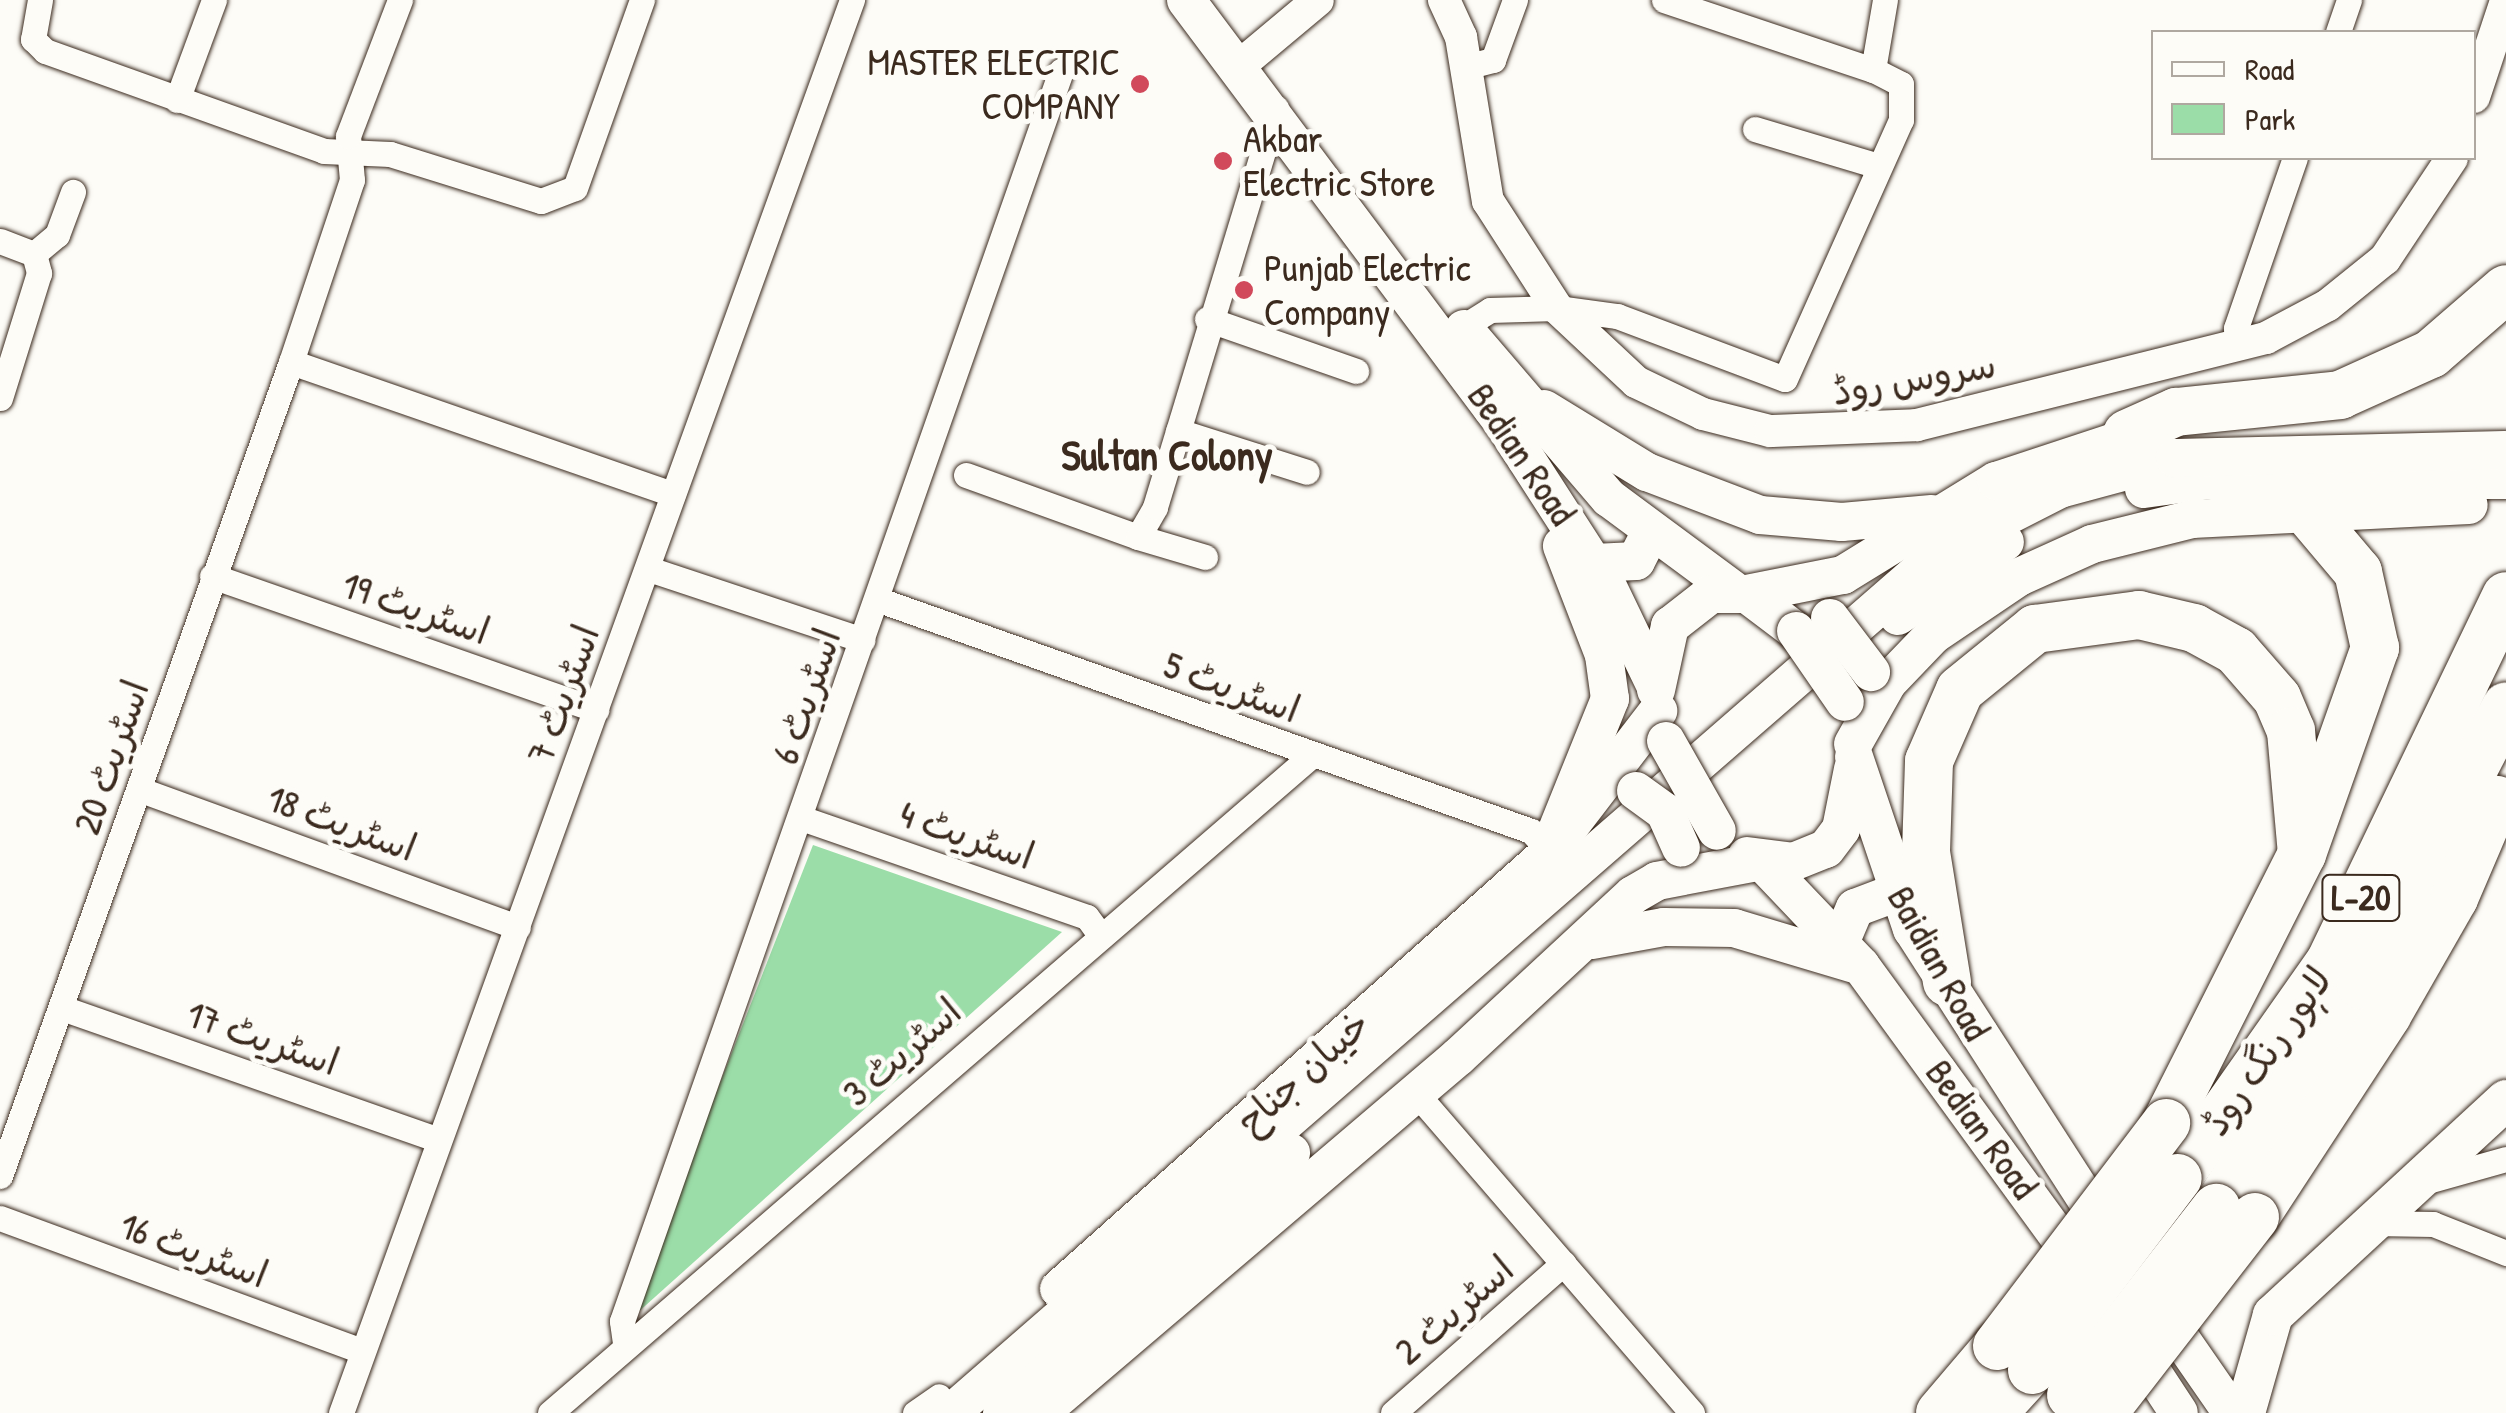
<!DOCTYPE html>
<html>
<head>
<meta charset="utf-8">
<style>
	body { margin:0 }
	#map { position:relative; width:2506px; height:1413px; overflow:hidden; background:#fdfcf7; font-family:"Patrick Hand","Playpen Sans Arabic",sans-serif }
	div>[style] { position:absolute }
	.green>* { inset:0; background:#9bdda8 }
	.roads { filter:drop-shadow(0 0 2px #3b2a1e) drop-shadow(0 0 2px #3b2a1e) }
	.minor>* { height:25px; margin:-12.5px; padding:0 12.5px; transform-origin:12.5px; border-radius:12.5px; background:#fdfcf7 }
	.tertiary>* { height:32px; margin:-16px; padding:0 16px; transform-origin:16px; border-radius:16px; background:#fdfcf7 }
	.secondary>* { height:38px; margin:-19px; padding:0 19px; transform-origin:19px; border-radius:19px; background:#fdfcf7 }
	.primary>* { height:40px; margin:-20px; padding:0 20px; transform-origin:20px; border-radius:20px; background:#fdfcf7 }
	.motorway>* { height:48px; margin:-24px; padding:0 24px; transform-origin:24px; border-radius:24px; background:#fdfcf7 }
	.bridges { filter:drop-shadow(0 0 2px #3b2a1e) drop-shadow(0 0 2px #3b2a1e) }
	.secondary-bridge>* { height:38px; margin:-19px; padding:0 19px; transform-origin:19px; border-radius:19px; background:#fdfcf7 }
	.motorway-bridge>* { height:48px; margin:-24px; padding:0 24px; transform-origin:24px; border-radius:24px; background:#fdfcf7 }
	.dots>* { width:28px; height:28px; translate:-50% -50%; box-sizing:border-box; border:5px solid #fdfcf7; border-radius:50% }
	span { translate:-50% -50%; white-space:nowrap; text-align:center; line-height:1.15; -webkit-text-stroke:10px #fdfcf7; paint-order:stroke }
	.shield-label span { padding:2px 8px; background:#fdfcf7; border:2px solid; border-radius:8px; -webkit-text-stroke-width:0 }
	.shield-label { font-size:35px; color:#3b2a1e; font-weight:700 }
	.poi-label { font-size:38px; color:#3b2a1e }
	.right { translate:-100% -50%; text-align:right }
	.left { translate:0 -50%; text-align:left }
	.street-label { font-size:38px; color:#3b2a1e }
	.quarter-label { font-size:42px; color:#3b2a1e; font-weight:700 }
	.legend { position:absolute; left:2151px; top:30px; width:325px; height:130px; box-sizing:border-box; background:#fdfcf7; border:2px solid #afa8a0; margin:0; padding:12px 18px; list-style:none; font-size:30px; color:#3b2a1e }
	.legend li { display:flex; align-items:center; gap:20px; height:50px }
	.legend b { width:50px; border:2px solid #afa8a0 }
</style>
</head>
<body>
<div id="map">
	<div class="green">
		<i style="clip-path:polygon(813px 845px,1062px 932px,626px 1323px)"></i>
	</div>
	<div class="roads">
		<div class="minor">
			<i style="left:40px;top:0;width:40px;rotate:100deg"></i>
			<i style="left:33px;top:39px;width:17px;rotate:45deg"></i>
			<i style="left:45px;top:51px;width:296px;rotate:19.7deg"></i>
			<i style="left:324px;top:151px;width:66px;rotate:2.6deg"></i>
			<i style="left:390px;top:154px;width:158px;rotate:17.3deg"></i>
			<i style="left:541px;top:201px;width:36px;rotate:-21deg"></i>
			<i style="left:575px;top:188px;width:200px;rotate:-70.4deg"></i>
			<i style="left:1664px;top:0;width:220px;rotate:18.5deg"></i>
			<i style="left:2338px;top:32px;width:34px;rotate:-71deg"></i>
			<i style="left:1465px;top:67px;width:29px;rotate:-14deg"></i>
			<i style="left:1493px;top:60px;width:64px;rotate:-69.9deg"></i>
			<i style="left:177px;top:100px;width:107px;rotate:-69.7deg"></i>
			<i style="left:1755px;top:129px;width:125px;rotate:16.7deg"></i>
			<i style="left:0;top:241px;width:36px;rotate:21deg"></i>
			<i style="left:34px;top:254px;width:20px;rotate:75deg"></i>
			<i style="left:39px;top:273px;width:131px;rotate:107.3deg"></i>
			<i style="left:34px;top:254px;width:30px;rotate:-40deg"></i>
			<i style="left:57px;top:235px;width:46px;rotate:-69.6deg"></i>
			<i style="left:1207px;top:319px;width:158px;rotate:19.2deg"></i>
			<i style="left:1450px;top:335px;width:47px;rotate:-32deg"></i>
			<i style="left:1490px;top:310px;width:67px;rotate:-1.7deg"></i>
			<i style="left:1557px;top:308px;width:61px;rotate:7.6deg"></i>
			<i style="left:1617px;top:316px;width:179px;rotate:20.6deg"></i>
			<i style="left:1785px;top:379px;width:284px;rotate:-65.9deg"></i>
			<i style="left:1901px;top:120px;width:36px;rotate:-90deg"></i>
			<i style="left:1901px;top:84px;width:31px;rotate:-153deg"></i>
			<i style="left:1873px;top:70px;width:71px;rotate:-80.3deg"></i>
			<i style="left:2240px;top:346px;width:18px;rotate:-103deg"></i>
			<i style="left:2236px;top:328px;width:180px;rotate:-70.9deg"></i>
			<i style="left:291px;top:362px;width:404px;rotate:19.1deg"></i>
			<i style="left:1178px;top:431px;width:135px;rotate:17.6deg"></i>
			<i style="left:966px;top:475px;width:183px;rotate:19.8deg"></i>
			<i style="left:1138px;top:537px;width:34px;rotate:-60deg"></i>
			<i style="left:1155px;top:507px;width:417px;rotate:-73.1deg"></i>
			<i style="left:1138px;top:537px;width:70px;rotate:16.6deg"></i>
			<i style="left:649px;top:569px;width:225px;rotate:18.4deg"></i>
			<i style="left:212px;top:576px;width:407px;rotate:19.2deg"></i>
			<i style="left:882px;top:601px;width:689px;rotate:19.51deg"></i>
			<i style="left:1531px;top:831px;width:28px;rotate:48deg"></i>
			<i style="left:141px;top:790px;width:401px;rotate:20deg"></i>
			<i style="left:804px;top:819px;width:299px;rotate:19.1deg"></i>
			<i style="left:1087px;top:917px;width:19px;rotate:54deg"></i>
			<i style="left:62px;top:1008px;width:399px;rotate:19.3deg"></i>
			<i style="left:1415px;top:1092px;width:424px;rotate:49.2deg"></i>
			<i style="left:0;top:1176px;width:864px;rotate:-70.33deg"></i>
			<i style="left:291px;top:362px;width:192px;rotate:-71.5deg"></i>
			<i style="left:352px;top:180px;width:44px;rotate:-95.2deg"></i>
			<i style="left:348px;top:136px;width:146px;rotate:-69.1deg"></i>
			<i style="left:2424px;top:1182px;width:85px;rotate:-15.7deg"></i>
			<i style="left:0;top:1218px;width:386px;rotate:20.2deg"></i>
			<i style="left:2372px;top:1223px;width:61px;rotate:0.9deg"></i>
			<i style="left:2433px;top:1224px;width:79px;rotate:21.7deg"></i>
			<i style="left:625px;top:1343px;width:22px;rotate:-98deg"></i>
			<i style="left:622px;top:1321px;width:1325px;rotate:-70.65deg"></i>
			<i style="left:341px;top:1413px;width:1503px;rotate:-70.12deg"></i>
			<i style="left:550px;top:1413px;width:1005px;rotate:-40.81deg"></i>
			<i style="left:915px;top:1413px;width:29px;rotate:-35deg"></i>
			<i style="left:1393px;top:1413px;width:227px;rotate:-41.3deg"></i>
		</div>
		<div class="tertiary">
			<i style="left:1444px;top:0;width:41px;rotate:65.3deg"></i>
			<i style="left:1461px;top:37px;width:166px;rotate:80.7deg"></i>
			<i style="left:1488px;top:201px;width:127px;rotate:57.2deg"></i>
			<i style="left:1557px;top:308px;width:108px;rotate:43.1deg"></i>
			<i style="left:1636px;top:382px;width:74px;rotate:25.5deg"></i>
			<i style="left:1703px;top:414px;width:69px;rotate:14.2deg"></i>
			<i style="left:1770px;top:431px;width:147px;rotate:-2.3deg"></i>
			<i style="left:1917px;top:425px;width:360px;rotate:-14deg"></i>
			<i style="left:2266px;top:338px;width:70px;rotate:-28deg"></i>
			<i style="left:2328px;top:305px;width:73px;rotate:-38.9deg"></i>
			<i style="left:2385px;top:259px;width:121px;rotate:-56.4deg"></i>
			<i style="left:1238px;top:67px;width:104px;rotate:-39.9deg"></i>
			<i style="left:2474px;top:97px;width:101px;rotate:-71.6deg"></i>
		</div>
		<div class="secondary">
			<i style="left:1186px;top:0;width:529px;rotate:53.15deg"></i>
			<i style="left:1503px;top:423px;width:190px;rotate:57.2deg"></i>
			<i style="left:1606px;top:583px;width:115px;rotate:64.3deg"></i>
			<i style="left:1464px;top:329px;width:223px;rotate:49.4deg"></i>
			<i style="left:1609px;top:498px;width:158px;rotate:36.5deg"></i>
			<i style="left:1544px;top:409px;width:121px;rotate:31.5deg"></i>
			<i style="left:1647px;top:472px;width:121px;rotate:20.8deg"></i>
			<i style="left:1760px;top:515px;width:82px;rotate:4.9deg"></i>
			<i style="left:1842px;top:522px;width:90px;rotate:-5.1deg"></i>
			<i style="left:2144px;top:489px;width:66px;rotate:-7.9deg"></i>
			<i style="left:2209px;top:480px;width:297px"></i>
			<i style="left:1594px;top:563px;width:42px;rotate:-2.7deg"></i>
			<i style="left:1636px;top:561px;width:33px;rotate:-63deg"></i>
			<i style="left:1747px;top:594px;width:98px;rotate:-11.2deg"></i>
			<i style="left:1843px;top:575px;width:180px;rotate:-31.6deg"></i>
			<i style="left:1996px;top:481px;width:163px;rotate:-18.2deg"></i>
			<i style="left:1898px;top:616px;width:130px;rotate:-34.7deg"></i>
			<i style="left:1656px;top:690px;width:66px;rotate:-77.7deg"></i>
			<i style="left:1670px;top:626px;width:52px;rotate:-38deg"></i>
			<i style="left:1711px;top:594px;width:36px"></i>
			<i style="left:1747px;top:594px;width:61px;rotate:37.1deg"></i>
			<i style="left:1853px;top:744px;width:71px;rotate:-60.6deg"></i>
			<i style="left:1888px;top:682px;width:65px;rotate:-46.2deg"></i>
			<i style="left:1933px;top:635px;width:104px;rotate:-34deg"></i>
			<i style="left:2019px;top:577px;width:80px;rotate:-24.3deg"></i>
			<i style="left:2092px;top:544px;width:103px;rotate:-14deg"></i>
			<i style="left:2192px;top:519px;width:277px;rotate:-2.9deg"></i>
			<i style="left:1854px;top:757px;width:182px;rotate:71.4deg"></i>
			<i style="left:1912px;top:929px;width:365px;rotate:57.2deg"></i>
			<i style="left:1555px;top:835px;width:147px;rotate:-68deg"></i>
			<i style="left:1610px;top:699px;width:44px;rotate:-97.8deg"></i>
			<i style="left:1604px;top:655px;width:117px;rotate:-111.1deg"></i>
			<i style="left:1747px;top:856px;width:46px;rotate:7.4deg"></i>
			<i style="left:1793px;top:862px;width:35px;rotate:-22deg"></i>
			<i style="left:1826px;top:849px;width:25px;rotate:-53deg"></i>
			<i style="left:1841px;top:829px;width:61px;rotate:-78.7deg"></i>
			<i style="left:1763px;top:863px;width:142px;rotate:46.4deg"></i>
			<i style="left:1861px;top:966px;width:376px;rotate:53.9deg"></i>
			<i style="left:1592px;top:940px;width:73px;rotate:-10.2deg"></i>
			<i style="left:1664px;top:927px;width:70px;rotate:0.8deg"></i>
			<i style="left:1734px;top:928px;width:125px;rotate:16.7deg"></i>
			<i style="left:1840px;top:943px;width:38px;rotate:-67deg"></i>
			<i style="left:1855px;top:908px;width:43px;rotate:-20.6deg"></i>
			<i style="left:1059px;top:1289px;width:657px;rotate:-41.67deg"></i>
			<i style="left:1550px;top:852px;width:178px;rotate:-52.5deg"></i>
			<i style="left:2158px;top:1306px;width:130px;rotate:55.3deg"></i>
			<i style="left:2131px;top:1340px;width:87px;rotate:56.7deg"></i>
			<i style="left:951px;top:1413px;width:1321px;rotate:-41.01deg"></i>
			<i style="left:1948px;top:546px;width:126px;rotate:-27deg"></i>
			<i style="left:2060px;top:489px;width:119px;rotate:-15.1deg"></i>
			<i style="left:2175px;top:458px;width:331px;rotate:-1.4deg"></i>
			<i style="left:1002px;top:1413px;width:389px;rotate:-42deg"></i>
			<i style="left:1040px;top:1413px;width:549px;rotate:-40.42deg"></i>
			<i style="left:1458px;top:1057px;width:238px;rotate:-42.8deg"></i>
			<i style="left:1633px;top:895px;width:28px;rotate:-30deg"></i>
			<i style="left:1657px;top:881px;width:103px;rotate:-10.7deg"></i>
		</div>
		<div class="primary">
			<i style="left:2245px;top:1413px;width:102px;rotate:-74.1deg"></i>
			<i style="left:2273px;top:1315px;width:317px;rotate:-42.7deg"></i>
		</div>
		<div class="motorway">
			<i style="left:2127px;top:434px;width:54px;rotate:-24.2deg"></i>
			<i style="left:2176px;top:412px;width:165px;rotate:-5.9deg"></i>
			<i style="left:2340px;top:395px;width:100px;rotate:-24.3deg"></i>
			<i style="left:2431px;top:354px;width:99px;rotate:-40.9deg"></i>
			<i style="left:1947px;top:982px;width:132px;rotate:-99.2deg"></i>
			<i style="left:1926px;top:852px;width:91px;rotate:-88.1deg"></i>
			<i style="left:1929px;top:761px;width:77px;rotate:-66.4deg"></i>
			<i style="left:1960px;top:690px;width:97px;rotate:-39.1deg"></i>
			<i style="left:2035px;top:629px;width:105px;rotate:-7.7deg"></i>
			<i style="left:2139px;top:615px;width:57px;rotate:13.3deg"></i>
			<i style="left:2194px;top:628px;width:48px;rotate:28.7deg"></i>
			<i style="left:2236px;top:651px;width:62px;rotate:48.9deg"></i>
			<i style="left:2277px;top:698px;width:36px;rotate:67deg"></i>
			<i style="left:2291px;top:731px;width:123px;rotate:84.9deg"></i>
			<i style="left:2166px;top:1123px;width:301px;rotate:-63.2deg"></i>
			<i style="left:2302px;top:854px;width:219px;rotate:-70.5deg"></i>
			<i style="left:2375px;top:648px;width:78px;rotate:-102.6deg"></i>
			<i style="left:2358px;top:572px;width:85px;rotate:-130.2deg"></i>
			<i style="left:2178px;top:1178px;width:264px;rotate:-54.9deg"></i>
			<i style="left:2330px;top:962px;width:406px;rotate:-64.3deg"></i>
			<i style="left:2216px;top:1208px;width:266px;rotate:-57deg"></i>
			<i style="left:2361px;top:985px;width:314px;rotate:-62.5deg"></i>
			<i style="left:2255px;top:1217px;width:241px;rotate:-56.8deg"></i>
			<i style="left:2387px;top:1015px;width:135px;rotate:-60.2deg"></i>
			<i style="left:2454px;top:898px;width:107px;rotate:-66.8deg"></i>
			<i style="left:1940px;top:1413px;width:88px;rotate:-49.6deg"></i>
			<i style="left:1993px;top:1413px;width:58px;rotate:-47.8deg"></i>
		</div>
	</div>
	<div class="bridges">
		<div class="secondary-bridge">
			<i style="left:1830px;top:618px;width:68px;rotate:52.8deg"></i>
			<i style="left:1796px;top:631px;width:86px;rotate:55.4deg"></i>
			<i style="left:1666px;top:741px;width:103px;rotate:60.5deg"></i>
			<i style="left:1636px;top:791px;width:36px;rotate:36deg"></i>
			<i style="left:1665px;top:812px;width:39px;rotate:66deg"></i>
		</div>
		<div class="motorway-bridge">
			<i style="left:1997px;top:1346px;width:280px;rotate:-52.8deg"></i>
			<i style="left:2032px;top:1370px;width:241px;rotate:-52.8deg"></i>
			<i style="left:2071px;top:1395px;width:237px;rotate:-52.2deg"></i>
			<i style="left:2103px;top:1413px;width:248px;rotate:-52.2deg"></i>
		</div>
	</div>
	<div class="dots">
		<i style="left:1140px;top:84px;background:#d1495b"></i>
		<i style="left:1223px;top:161px;background:#d1495b"></i>
		<i style="left:1244px;top:290px;background:#d1495b"></i>
	</div>
	<div class="shield-label">
		<span style="left:2361px;top:898px">L-20</span>
	</div>
	<div class="poi-label">
		<span class="right" style="left:1120px;top:84px">MASTER ELECTRIC<br>COMPANY</span>
		<span class="left" style="left:1243px;top:161px">Akbar<br>Electric Store</span>
		<span class="left" style="left:1264px;top:290px">Punjab Electric<br>Company</span>
	</div>
	<div class="street-label">
		<span style="left:1914px;top:378px;rotate:-10deg">سروس روڈ</span>
		<span style="left:1522px;top:454px;rotate:56deg">Bedian Road</span>
		<span style="left:416px;top:608px;rotate:19deg">اسٹریٹ 19</span>
		<span style="left:1232px;top:687px;rotate:20deg">اسٹریٹ 5</span>
		<span style="left:563px;top:694px;rotate:-70deg">اسٹریٹ 7</span>
		<span style="left:806px;top:696px;rotate:-71deg">اسٹریٹ 6</span>
		<span style="left:111px;top:757px;rotate:-71deg">اسٹریٹ 20</span>
		<span style="left:342px;top:823px;rotate:20deg">اسٹریٹ 18</span>
		<span style="left:967px;top:835px;rotate:19deg">اسٹریٹ 4</span>
		<span style="left:1939px;top:963px;rotate:61deg">Baidian Road</span>
		<span style="left:263px;top:1038px;rotate:19deg">اسٹریٹ 17</span>
		<span style="left:2267px;top:1051px;rotate:-55deg">لاہور رنگ روڈ</span>
		<span style="left:902px;top:1052px;rotate:-41deg">اسٹریٹ 3</span>
		<span style="left:1303px;top:1072px;rotate:-42deg">خیبان جناح</span>
		<span style="left:1982px;top:1129px;rotate:54deg">Bedian Road</span>
		<span style="left:194px;top:1250px;rotate:20deg">اسٹریٹ 16</span>
		<span style="left:1454px;top:1310px;rotate:-41deg">اسٹریٹ 2</span>
	</div>
	<div class="quarter-label">
		<span style="left:1167px;top:455px">Sultan Colony</span>
	</div>
	<ul class="legend">
	<li><b style="height:12px;background:#fdfcf7"></b>Road</li>
	<li><b style="height:28px;background:#9bdda8"></b>Park</li>
	</ul>
</div>
</body>
</html>
